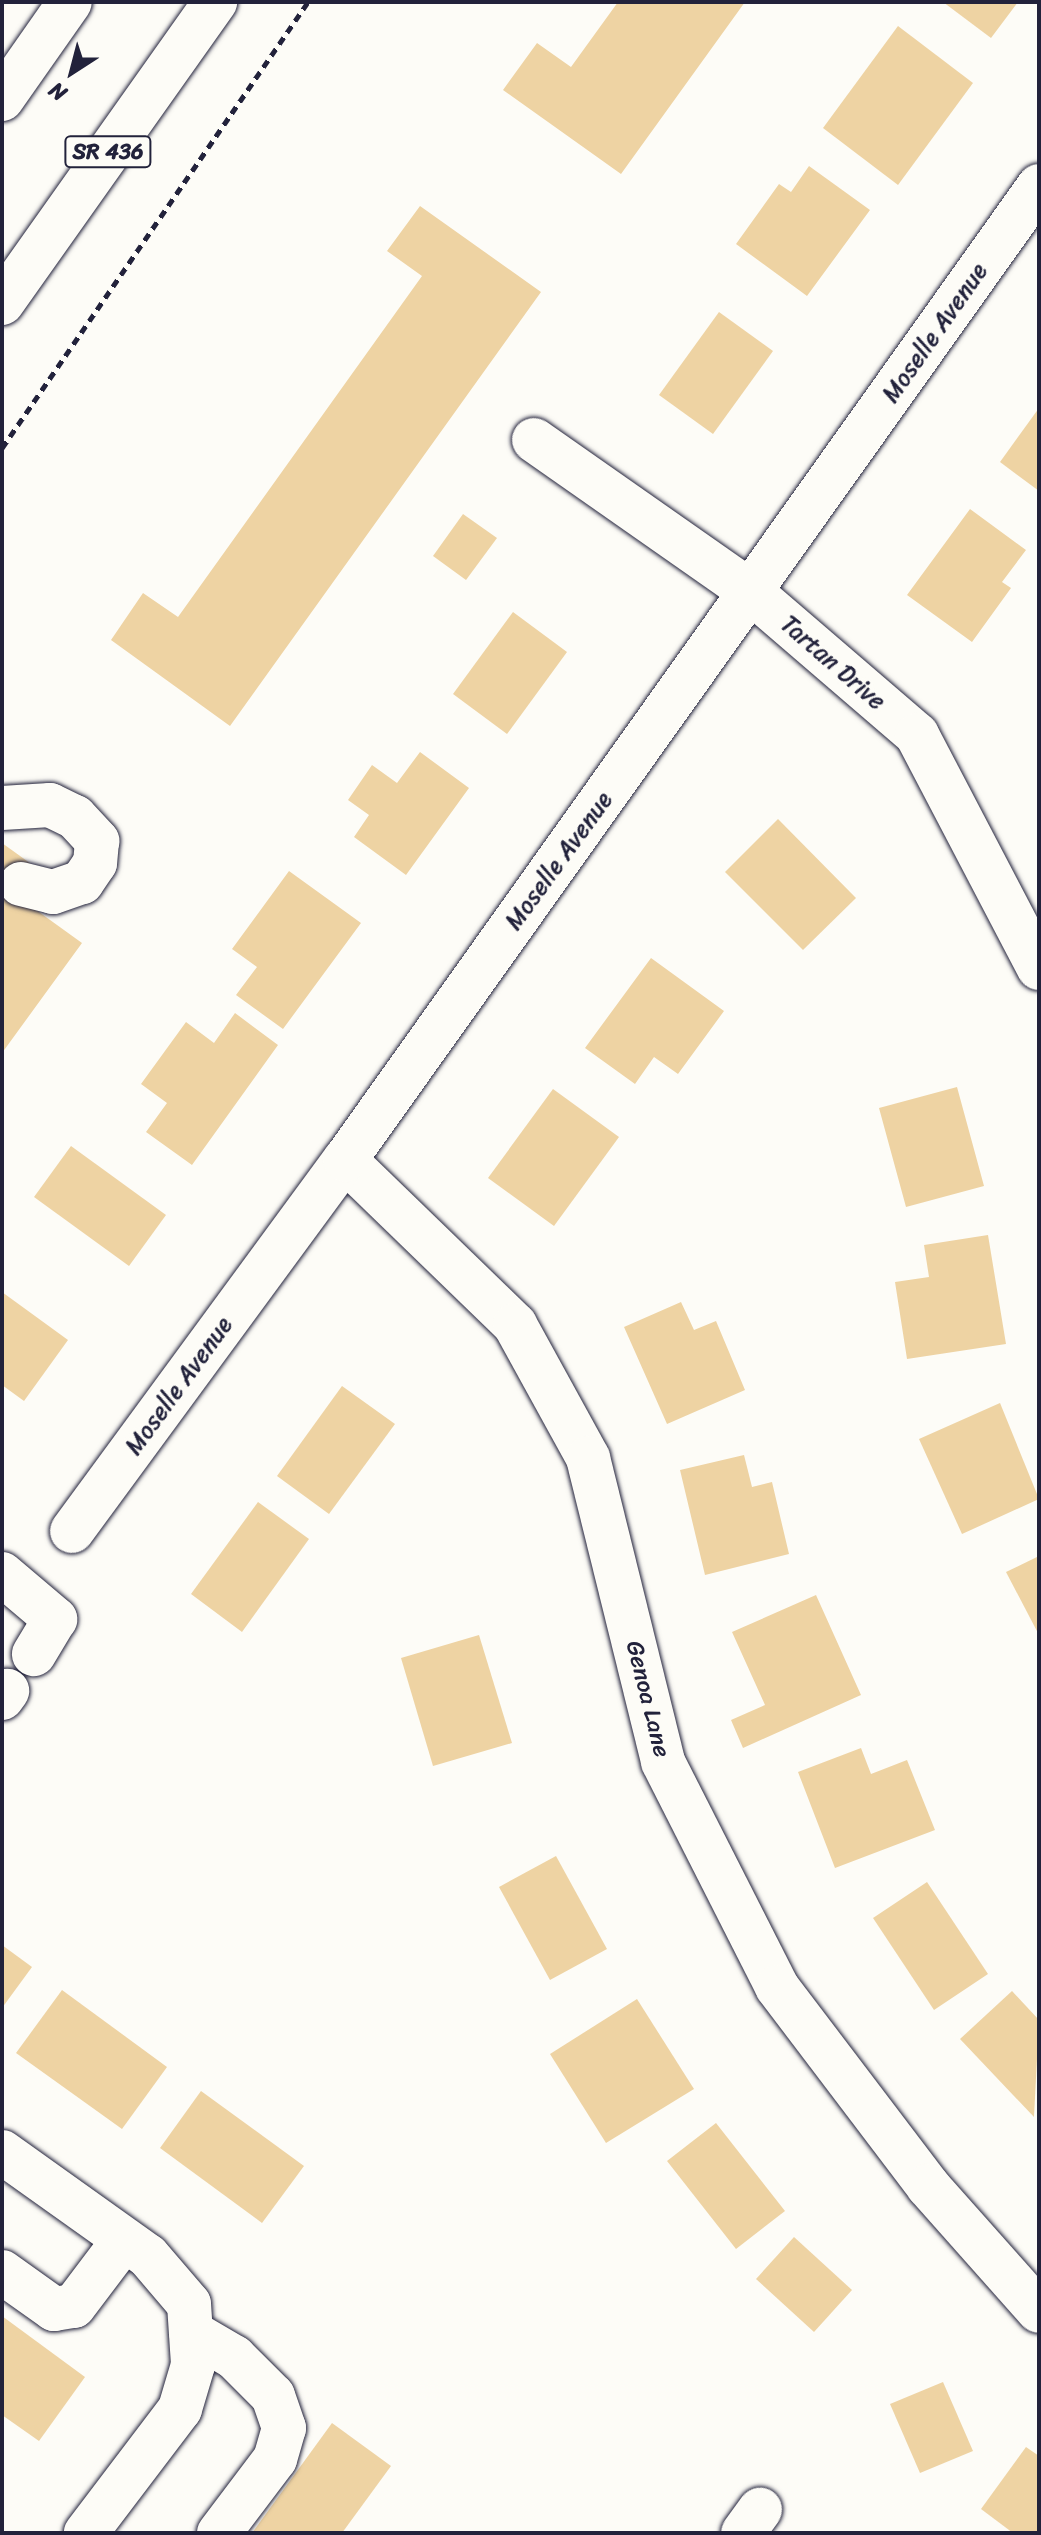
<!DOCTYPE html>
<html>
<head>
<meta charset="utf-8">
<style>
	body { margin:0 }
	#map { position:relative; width:1041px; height:2535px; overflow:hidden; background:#fdfcf7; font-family:Sriracha,sans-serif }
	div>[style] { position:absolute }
	.building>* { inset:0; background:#eed3a3 }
	.path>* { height:5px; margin-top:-2.5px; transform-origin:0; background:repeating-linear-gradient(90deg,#22223b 0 8px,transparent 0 14px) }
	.roads { filter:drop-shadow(0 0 2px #22223b) drop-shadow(0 0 2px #22223b) }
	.minor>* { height:44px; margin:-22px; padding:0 22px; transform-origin:22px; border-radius:22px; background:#fdfcf7 }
	.major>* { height:44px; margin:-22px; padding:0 22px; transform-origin:22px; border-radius:22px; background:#fdfcf7 }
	span { translate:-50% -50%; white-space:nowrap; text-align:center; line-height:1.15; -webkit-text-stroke:7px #fdfcf7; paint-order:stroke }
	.shield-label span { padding:2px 6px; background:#fdfcf7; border:2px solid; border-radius:6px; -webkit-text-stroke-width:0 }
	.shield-label { font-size:22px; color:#22223b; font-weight:700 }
	.street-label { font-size:24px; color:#22223b }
	.frame { position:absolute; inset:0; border:4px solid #22223b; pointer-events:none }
	.north { position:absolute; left:32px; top:32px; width:80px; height:80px; -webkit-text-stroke:6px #fdfcf7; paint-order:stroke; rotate:216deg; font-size:22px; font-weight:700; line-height:32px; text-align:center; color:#22223b }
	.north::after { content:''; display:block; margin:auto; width:28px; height:36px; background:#22223b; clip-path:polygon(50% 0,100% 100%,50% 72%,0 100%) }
</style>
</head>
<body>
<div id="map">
	<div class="building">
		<i style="clip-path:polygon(618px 2px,745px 2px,621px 174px,503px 90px,537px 43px,571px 67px)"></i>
		<i style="clip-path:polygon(943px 2px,1018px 2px,991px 38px)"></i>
		<i style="clip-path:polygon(898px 26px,973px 83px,898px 185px,823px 128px)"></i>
		<i style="clip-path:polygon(809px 166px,870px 210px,807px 296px,736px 244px,779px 184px,791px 192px)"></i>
		<i style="clip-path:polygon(420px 206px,541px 292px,230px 726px,111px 640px,143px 593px,178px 617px,422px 276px,387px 251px)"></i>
		<i style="clip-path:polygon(719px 312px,773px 351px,713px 434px,659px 395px)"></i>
		<i style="clip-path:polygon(1039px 408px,1039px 491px,1000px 462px)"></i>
		<i style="clip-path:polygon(970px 509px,1026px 550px,1002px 582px,1011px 588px,972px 642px,907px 595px)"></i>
		<i style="clip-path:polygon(463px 514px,497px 538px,466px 580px,433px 556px)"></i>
		<i style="clip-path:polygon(513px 612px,567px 652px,507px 734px,453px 694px)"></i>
		<i style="clip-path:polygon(420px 752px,469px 788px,406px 875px,354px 837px,369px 815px,348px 800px,372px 765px,397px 783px)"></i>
		<i style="clip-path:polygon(778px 819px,856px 898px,803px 950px,725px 872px)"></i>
		<i style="clip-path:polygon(2px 843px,34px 866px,14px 894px,82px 943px,2px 1053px)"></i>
		<i style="clip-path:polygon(289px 871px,361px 923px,283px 1029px,236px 995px,257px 967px,232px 949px)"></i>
		<i style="clip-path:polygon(651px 958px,724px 1011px,678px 1074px,654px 1057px,635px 1084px,585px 1048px)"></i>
		<i style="clip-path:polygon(235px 1013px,278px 1045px,192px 1165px,146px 1132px,167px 1103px,141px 1084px,186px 1022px,214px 1043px)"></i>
		<i style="clip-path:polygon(957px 1087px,984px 1186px,906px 1207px,879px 1108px)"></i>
		<i style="clip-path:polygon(553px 1089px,619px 1137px,554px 1226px,488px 1178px)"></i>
		<i style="clip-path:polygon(71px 1146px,166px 1215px,129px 1266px,34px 1197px)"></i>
		<i style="clip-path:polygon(988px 1235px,1006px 1344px,907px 1359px,895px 1282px,929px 1277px,924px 1245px)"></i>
		<i style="clip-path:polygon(2px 1292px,68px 1340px,24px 1401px,2px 1385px)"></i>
		<i style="clip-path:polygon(681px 1302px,694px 1330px,716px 1321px,745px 1390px,667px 1424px,624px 1327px)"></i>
		<i style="clip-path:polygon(342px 1386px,395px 1424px,329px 1514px,277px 1476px)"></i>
		<i style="clip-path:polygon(1000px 1403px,1039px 1499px,962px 1534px,919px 1439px)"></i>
		<i style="clip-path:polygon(744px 1455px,752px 1487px,772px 1482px,789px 1554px,705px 1575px,680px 1470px)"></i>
		<i style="clip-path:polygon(258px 1502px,309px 1539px,242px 1632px,191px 1594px)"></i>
		<i style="clip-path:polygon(1039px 1556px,1039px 1635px,1006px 1572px)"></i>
		<i style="clip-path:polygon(816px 1595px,861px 1695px,743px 1748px,731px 1720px,765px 1705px,732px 1632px)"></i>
		<i style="clip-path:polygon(479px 1635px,512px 1743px,433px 1766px,401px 1658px)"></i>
		<i style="clip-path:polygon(861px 1748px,871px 1774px,907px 1760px,935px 1830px,835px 1868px,798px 1772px)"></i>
		<i style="clip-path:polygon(556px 1856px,607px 1949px,550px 1980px,499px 1887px)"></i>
		<i style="clip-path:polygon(927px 1882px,988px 1974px,934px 2010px,873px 1918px)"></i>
		<i style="clip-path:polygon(2px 1945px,32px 1967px,2px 2008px)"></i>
		<i style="clip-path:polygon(62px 1990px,167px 2067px,122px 2129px,16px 2053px)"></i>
		<i style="clip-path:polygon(1012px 1991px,1039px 2020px,1034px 2117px,960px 2039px)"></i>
		<i style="clip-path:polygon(637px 1999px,694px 2089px,606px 2143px,550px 2054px)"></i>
		<i style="clip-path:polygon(201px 2091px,304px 2166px,262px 2223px,160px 2148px)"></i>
		<i style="clip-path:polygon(716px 2123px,785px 2211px,736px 2249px,667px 2161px)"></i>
		<i style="clip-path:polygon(794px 2237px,852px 2290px,814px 2332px,756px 2279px)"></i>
		<i style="clip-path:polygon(2px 2316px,85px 2377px,39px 2441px,2px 2415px)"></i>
		<i style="clip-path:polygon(943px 2382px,973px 2451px,920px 2473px,890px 2404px)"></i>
		<i style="clip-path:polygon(332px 2423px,391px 2466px,342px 2533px,252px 2533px)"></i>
		<i style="clip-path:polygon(1026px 2447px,1039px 2456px,1039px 2533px,1013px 2533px,981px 2509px)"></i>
	</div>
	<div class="path">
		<i style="left:2px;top:448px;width:541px;rotate:-55.55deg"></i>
	</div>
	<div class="roads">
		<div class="minor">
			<i style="left:534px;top:440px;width:265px;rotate:35deg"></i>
			<i style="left:751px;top:592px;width:219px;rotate:40.7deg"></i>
			<i style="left:917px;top:735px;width:263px;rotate:62.4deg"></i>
			<i style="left:2px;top:808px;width:48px;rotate:-3.6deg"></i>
			<i style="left:50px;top:805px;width:28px;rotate:26deg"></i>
			<i style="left:75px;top:817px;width:33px;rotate:47deg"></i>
			<i style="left:97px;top:841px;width:22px;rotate:95deg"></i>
			<i style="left:95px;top:863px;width:23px;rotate:124deg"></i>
			<i style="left:82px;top:882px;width:31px;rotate:161deg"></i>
			<i style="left:53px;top:892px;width:33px;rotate:-166deg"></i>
			<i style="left:345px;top:1160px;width:237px;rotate:44.1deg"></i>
			<i style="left:515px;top:1325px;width:152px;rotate:61.2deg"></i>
			<i style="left:588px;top:1458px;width:313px;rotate:76.1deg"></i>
			<i style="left:663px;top:1762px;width:252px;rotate:63.1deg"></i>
			<i style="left:777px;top:1987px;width:250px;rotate:52.8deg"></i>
			<i style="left:928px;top:2186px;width:167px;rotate:48.4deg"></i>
			<i style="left:72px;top:1531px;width:461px;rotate:-53.7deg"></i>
			<i style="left:345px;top:1160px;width:1196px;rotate:-54.53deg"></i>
			<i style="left:2px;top:1574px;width:70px;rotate:40.3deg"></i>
			<i style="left:55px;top:1619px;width:41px;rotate:121deg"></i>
			<i style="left:2px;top:1698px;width:9px;rotate:-54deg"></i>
			<i style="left:2px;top:2152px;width:179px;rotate:35.5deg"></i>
			<i style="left:148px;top:2256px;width:63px;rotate:49.5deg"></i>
			<i style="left:189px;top:2304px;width:61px;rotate:86.2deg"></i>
			<i style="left:193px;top:2365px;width:46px;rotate:106.5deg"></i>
			<i style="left:180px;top:2409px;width:156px;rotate:127.2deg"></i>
			<i style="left:2px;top:2272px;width:64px;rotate:35.4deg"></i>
			<i style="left:54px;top:2309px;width:20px;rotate:-9deg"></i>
			<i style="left:74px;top:2306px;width:83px;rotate:-52.9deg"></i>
			<i style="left:191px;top:2332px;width:50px;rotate:30.2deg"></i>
			<i style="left:234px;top:2357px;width:55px;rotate:45deg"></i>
			<i style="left:273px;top:2396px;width:34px;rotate:71deg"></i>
			<i style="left:284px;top:2428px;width:32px;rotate:106deg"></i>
			<i style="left:275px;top:2459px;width:93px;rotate:127.1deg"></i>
			<i style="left:743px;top:2533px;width:29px;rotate:-54deg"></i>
		</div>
		<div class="major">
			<i style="left:2px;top:99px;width:118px;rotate:-55deg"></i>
			<i style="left:2px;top:303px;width:369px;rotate:-54.7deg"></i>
		</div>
	</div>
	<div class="shield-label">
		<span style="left:108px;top:152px">SR 436</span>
	</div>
	<div class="street-label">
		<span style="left:935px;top:333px;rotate:-55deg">Moselle Avenue</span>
		<span style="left:833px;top:663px;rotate:41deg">Tartan Drive</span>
		<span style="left:559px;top:861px;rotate:-54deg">Moselle Avenue</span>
		<span style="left:179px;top:1386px;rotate:-54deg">Moselle Avenue</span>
		<span style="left:648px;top:1699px;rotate:76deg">Genoa Lane</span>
	</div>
	<div class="frame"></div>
	<div class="north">N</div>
</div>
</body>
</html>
